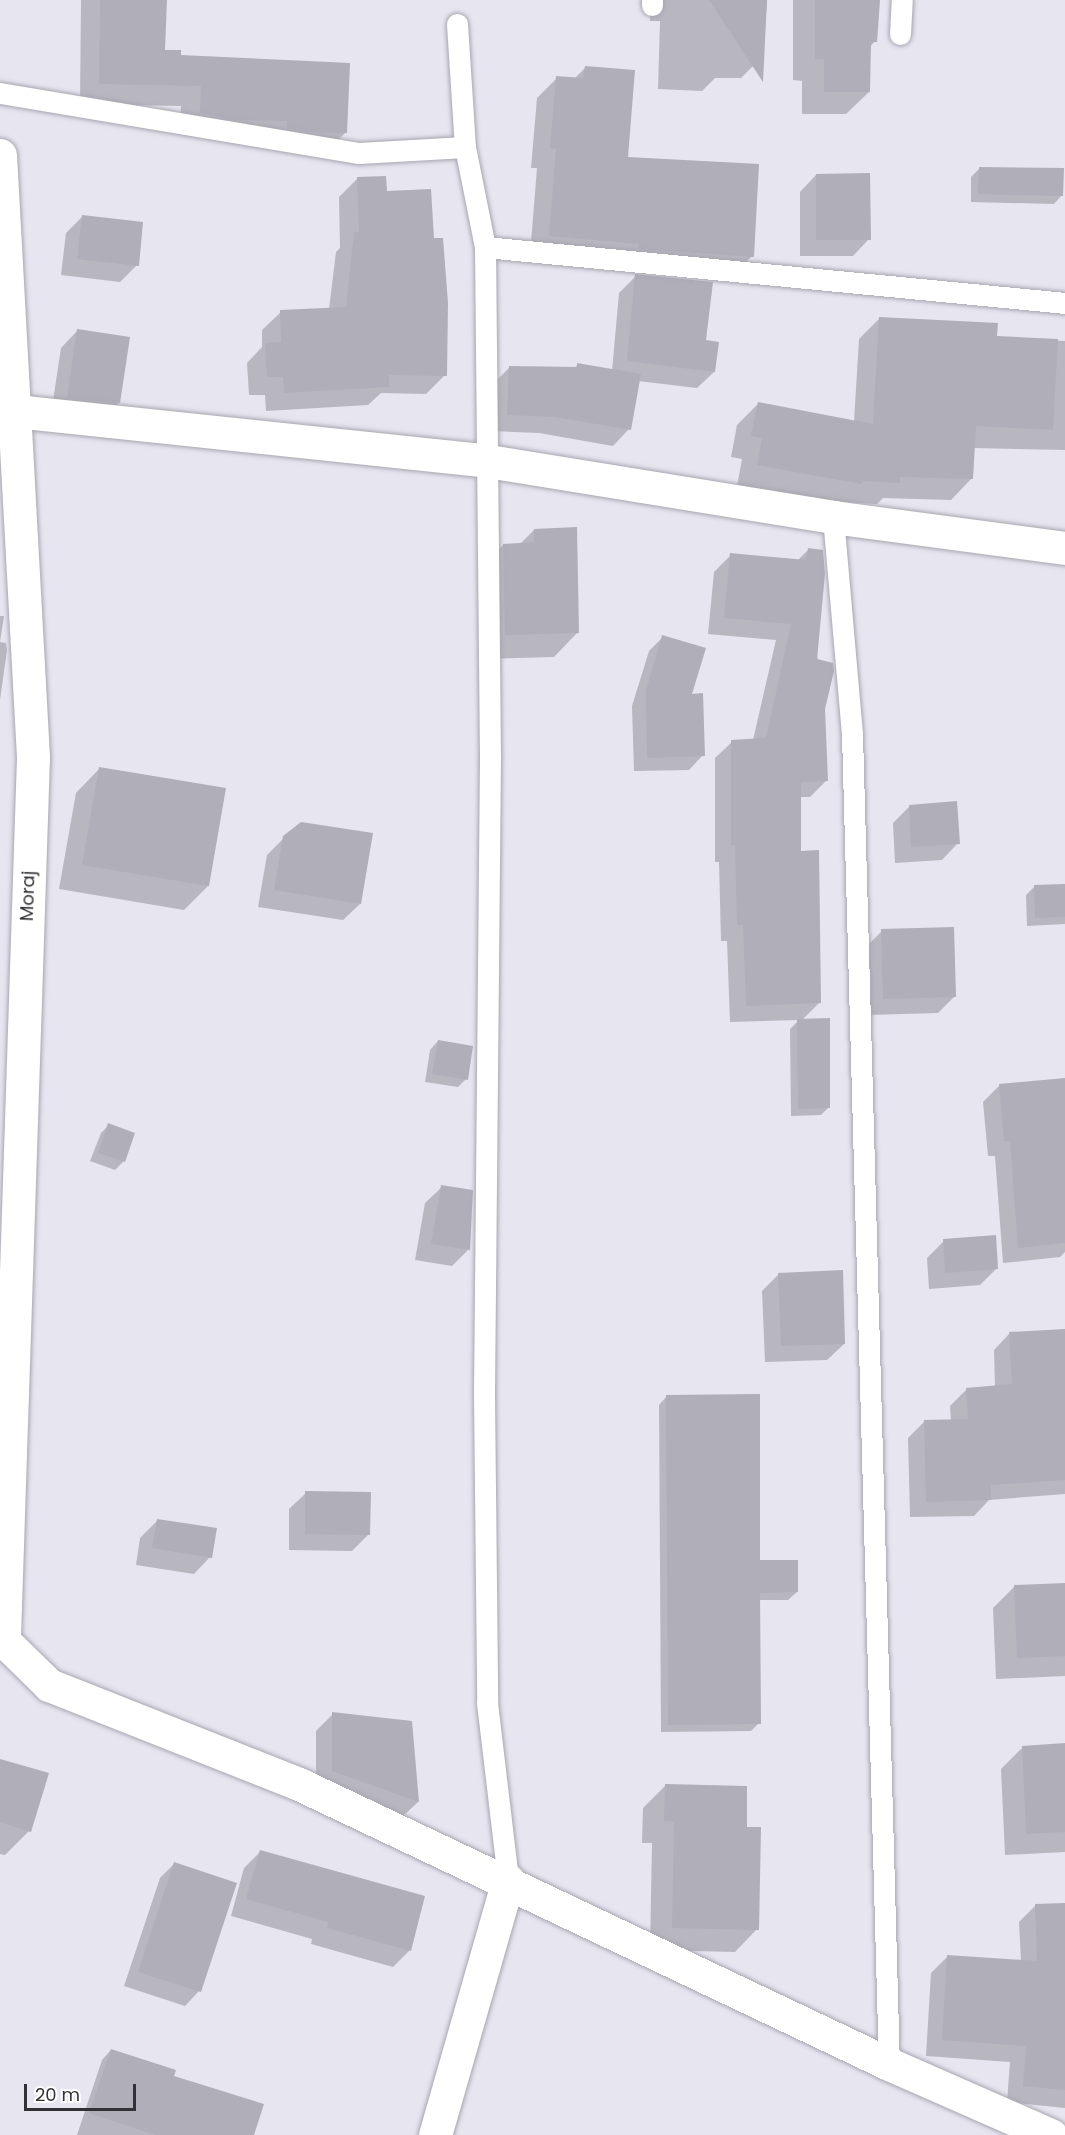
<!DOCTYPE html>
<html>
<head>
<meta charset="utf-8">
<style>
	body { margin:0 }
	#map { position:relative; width:1065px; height:2135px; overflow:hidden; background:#e6e5f0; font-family:Poppins,sans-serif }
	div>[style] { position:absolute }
	.shadow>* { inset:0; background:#0003 }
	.building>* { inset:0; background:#afaeb9 }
	.roads { filter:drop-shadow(0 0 2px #a7a6b0) drop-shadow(0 0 2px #a7a6b0) }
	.service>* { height:21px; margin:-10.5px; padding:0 10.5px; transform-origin:10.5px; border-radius:10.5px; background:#fff }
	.minor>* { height:33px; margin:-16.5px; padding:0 16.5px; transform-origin:16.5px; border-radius:16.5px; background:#fff }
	span { translate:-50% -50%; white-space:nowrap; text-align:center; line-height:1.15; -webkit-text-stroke:6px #fff; paint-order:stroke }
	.street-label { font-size:18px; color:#323236 }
	.scale { position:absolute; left:24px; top:2084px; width:112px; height:27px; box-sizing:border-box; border:3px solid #323236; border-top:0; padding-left:8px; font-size:18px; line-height:21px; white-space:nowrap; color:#323236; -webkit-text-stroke:4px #fff; paint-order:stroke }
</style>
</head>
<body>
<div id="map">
	<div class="shadow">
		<i style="clip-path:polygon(81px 0,165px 0,164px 52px,346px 132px,326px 152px,180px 133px,181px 106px,80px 104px)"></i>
		<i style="clip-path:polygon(650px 0,767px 0,763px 56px,741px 78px,715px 78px,702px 91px,658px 89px,660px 21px,650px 21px)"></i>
		<i style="clip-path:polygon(793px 0,878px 0,875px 41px,869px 48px,869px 92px,846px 114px,802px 114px,802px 81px,793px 80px)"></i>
		<i style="clip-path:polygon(585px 68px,626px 158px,752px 256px,733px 276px,530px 255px,537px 168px,531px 168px,537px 98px,557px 78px,574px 79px)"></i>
		<i style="clip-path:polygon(979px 169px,1062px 195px,1054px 204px,971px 202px,971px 177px)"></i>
		<i style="clip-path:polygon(816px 175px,869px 239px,853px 256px,800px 256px,800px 192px)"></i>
		<i style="clip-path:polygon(358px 178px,385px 193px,445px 375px,426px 394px,381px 393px,368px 405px,266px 411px,265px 395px,249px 395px,247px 363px,262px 347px,262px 330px,281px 312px,329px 309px,336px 252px,340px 248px,339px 197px)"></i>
		<i style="clip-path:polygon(83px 216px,137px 265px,120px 282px,61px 275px,66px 233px)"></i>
		<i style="clip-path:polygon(636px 276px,704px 342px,714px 372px,697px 388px,638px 381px,629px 429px,613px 446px,539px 433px,491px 431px,493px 384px,509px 368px,574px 369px,578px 364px,612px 371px,619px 293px)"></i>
		<i style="clip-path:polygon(880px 318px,996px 337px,1065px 341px,1065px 450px,973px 448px,972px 478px,951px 500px,883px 498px,877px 504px,842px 502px,737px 486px,742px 459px,731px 457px,737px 425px,758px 404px,854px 422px,859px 339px)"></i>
		<i style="clip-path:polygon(77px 331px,119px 403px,102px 419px,51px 414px,61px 348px)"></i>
		<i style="clip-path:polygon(534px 530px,578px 632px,554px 657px,481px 659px,479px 569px,503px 545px,520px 544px)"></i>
		<i style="clip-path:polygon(809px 549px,827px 780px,810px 797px,800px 797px,800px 852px,819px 1003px,802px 1020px,829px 1107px,821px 1115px,791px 1116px,790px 1029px,799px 1020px,730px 1022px,727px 941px,721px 941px,719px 862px,715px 862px,715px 758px,732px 742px,753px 740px,776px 640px,708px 634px,714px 572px,731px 555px,797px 561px)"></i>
		<i style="clip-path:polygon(0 616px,4px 616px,0 642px,6px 643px,7px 650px,0 700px)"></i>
		<i style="clip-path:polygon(663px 637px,690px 695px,703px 755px,689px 770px,634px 771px,632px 706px,649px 651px)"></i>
		<i style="clip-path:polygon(100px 768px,208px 886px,184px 910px,59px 889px,76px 793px)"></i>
		<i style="clip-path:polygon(909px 807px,958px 843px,942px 860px,895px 863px,893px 823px)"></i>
		<i style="clip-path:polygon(284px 838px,360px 904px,343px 920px,258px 907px,267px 855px)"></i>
		<i style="clip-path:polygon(1065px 885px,1065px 924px,1027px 926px,1026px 895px,1034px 887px)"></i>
		<i style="clip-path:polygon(882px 931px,955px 996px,938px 1013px,867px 1015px,865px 948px)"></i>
		<i style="clip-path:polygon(438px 1041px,466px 1079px,458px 1087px,425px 1082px,430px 1050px)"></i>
		<i style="clip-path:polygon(1065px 1079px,1065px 1252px,1060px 1257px,1003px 1263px,995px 1156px,988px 1156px,983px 1102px,999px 1086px)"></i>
		<i style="clip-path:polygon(109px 1125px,133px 1134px,123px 1162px,115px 1170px,90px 1161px,101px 1133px)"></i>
		<i style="clip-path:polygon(442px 1187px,469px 1249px,452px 1266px,415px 1260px,425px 1203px)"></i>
		<i style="clip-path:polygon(944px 1241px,997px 1268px,980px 1285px,929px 1289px,927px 1258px)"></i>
		<i style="clip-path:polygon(779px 1274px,844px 1344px,827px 1360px,765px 1362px,762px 1291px)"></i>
		<i style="clip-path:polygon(1065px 1330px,1065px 1494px,989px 1500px,974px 1516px,910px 1517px,908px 1438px,924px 1422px,951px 1421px,950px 1406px,966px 1390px,995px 1387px,994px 1350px,1010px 1333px)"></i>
		<i style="clip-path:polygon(667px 1396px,759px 1561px,797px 1592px,788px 1600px,759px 1600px,759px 1723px,751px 1731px,661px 1732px,659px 1405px)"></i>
		<i style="clip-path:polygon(306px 1493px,369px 1534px,352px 1551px,289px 1550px,289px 1509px)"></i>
		<i style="clip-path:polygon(157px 1521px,210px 1557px,194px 1574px,136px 1565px,140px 1538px)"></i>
		<i style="clip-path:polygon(1065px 1584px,1065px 1676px,996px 1679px,993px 1608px,1015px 1586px)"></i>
		<i style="clip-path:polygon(333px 1714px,410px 1722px,418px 1802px,401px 1818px,316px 1788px,316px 1731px)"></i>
		<i style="clip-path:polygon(1065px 1745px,1065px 1852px,1005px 1855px,1001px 1769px,1023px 1747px)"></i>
		<i style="clip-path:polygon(0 1760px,29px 1831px,5px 1855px,0 1854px)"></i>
		<i style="clip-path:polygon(665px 1786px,745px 1829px,757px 1929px,735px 1952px,650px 1950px,652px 1843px,642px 1843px,643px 1808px)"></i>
		<i style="clip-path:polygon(260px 1852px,410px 1950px,393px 1967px,311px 1944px,312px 1939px,231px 1916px,244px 1868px)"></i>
		<i style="clip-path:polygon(175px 1863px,199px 1991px,185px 2006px,124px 1986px,160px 1878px)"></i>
		<i style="clip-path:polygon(1065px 1904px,1065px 2108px,1007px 2102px,1010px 2062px,926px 2056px,931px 1973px,948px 1956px,1021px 1961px,1019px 1922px,1036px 1905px)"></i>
		<i style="clip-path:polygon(111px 2050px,172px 2077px,253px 2135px,77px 2135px,102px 2060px)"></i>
	</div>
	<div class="building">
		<i style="clip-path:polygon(100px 0,167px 0,165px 50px,181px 50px,181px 55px,350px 63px,347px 133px,309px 132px,287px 128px,287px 121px,237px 120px,200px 113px,201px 86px,99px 84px)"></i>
		<i style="clip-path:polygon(709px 0,767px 0,763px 82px)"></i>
		<i style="clip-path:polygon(815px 0,880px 0,877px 42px,871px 42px,870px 92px,824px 92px,824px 59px,815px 59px)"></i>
		<i style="clip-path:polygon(585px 66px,635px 70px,628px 157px,759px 164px,754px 257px,638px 249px,638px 244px,549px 236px,556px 149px,550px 148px,556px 76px,583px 78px)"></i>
		<i style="clip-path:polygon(979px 167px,1064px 168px,1063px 196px,978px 194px)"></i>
		<i style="clip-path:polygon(870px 173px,871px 240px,816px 240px,816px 174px)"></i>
		<i style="clip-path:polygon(386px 176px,387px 191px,431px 189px,434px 238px,443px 238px,448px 303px,447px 376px,389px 375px,389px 387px,284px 393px,283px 377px,267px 377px,265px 343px,281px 342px,280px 310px,346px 307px,354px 232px,359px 232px,357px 177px)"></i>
		<i style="clip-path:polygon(82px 215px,143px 222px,139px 266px,77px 259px)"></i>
		<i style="clip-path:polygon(635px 274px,713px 282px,706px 340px,719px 342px,715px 372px,627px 361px)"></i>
		<i style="clip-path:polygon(879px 317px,998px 323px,997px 336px,1058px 339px,1053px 430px,976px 426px,973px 479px,900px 477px,900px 483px,863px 481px,862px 484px,757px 465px,762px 438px,751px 436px,758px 402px,873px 424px)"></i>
		<i style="clip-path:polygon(77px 329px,130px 337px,120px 403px,67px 398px)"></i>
		<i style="clip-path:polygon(577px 363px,641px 374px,631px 430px,556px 417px,507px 415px,509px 366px,577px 367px)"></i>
		<i style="clip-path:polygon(577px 527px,579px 633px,505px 635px,503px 544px,534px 542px,534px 529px)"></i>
		<i style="clip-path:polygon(808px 548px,823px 550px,825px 574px,817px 659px,833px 663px,834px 671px,825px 709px,828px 781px,801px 782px,801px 851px,819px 850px,821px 1003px,746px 1006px,743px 925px,737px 925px,735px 845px,731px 845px,731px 740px,766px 738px,791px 624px,724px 618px,730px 553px,806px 560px)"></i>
		<i style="clip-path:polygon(662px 635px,706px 648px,692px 694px,703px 693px,705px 756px,647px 758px,646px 691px)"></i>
		<i style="clip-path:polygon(99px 767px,226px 788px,209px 886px,82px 865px)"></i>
		<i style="clip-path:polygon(957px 801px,960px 844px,911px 847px,909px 805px)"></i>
		<i style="clip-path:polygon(301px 822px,373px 833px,361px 904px,274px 890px,283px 836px)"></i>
		<i style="clip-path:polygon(1065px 884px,1065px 917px,1035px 918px,1034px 885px)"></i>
		<i style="clip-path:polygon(954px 927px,956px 997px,883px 999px,881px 929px)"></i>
		<i style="clip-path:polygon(830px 1018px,830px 1108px,798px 1109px,797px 1019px)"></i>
		<i style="clip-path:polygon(438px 1040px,473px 1046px,468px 1080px,432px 1074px)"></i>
		<i style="clip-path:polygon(1065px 1078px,1065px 1243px,1018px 1248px,1010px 1141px,1004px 1141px,999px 1084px)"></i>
		<i style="clip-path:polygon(108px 1123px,135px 1133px,125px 1162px,98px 1153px)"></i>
		<i style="clip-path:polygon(441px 1185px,473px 1190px,470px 1250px,431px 1244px)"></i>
		<i style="clip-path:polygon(996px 1235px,998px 1269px,945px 1273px,943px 1239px)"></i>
		<i style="clip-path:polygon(843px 1270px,845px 1344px,781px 1346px,778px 1273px)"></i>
		<i style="clip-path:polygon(1065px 1329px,1065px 1480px,991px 1485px,991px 1500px,926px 1502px,924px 1420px,968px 1419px,966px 1388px,1012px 1384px,1009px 1332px)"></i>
		<i style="clip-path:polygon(760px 1394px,760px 1560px,798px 1560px,798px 1592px,760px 1593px,761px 1724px,668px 1725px,666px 1395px)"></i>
		<i style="clip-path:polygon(305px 1491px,371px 1492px,370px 1535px,305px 1534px)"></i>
		<i style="clip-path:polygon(157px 1519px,217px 1528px,212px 1558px,152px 1548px)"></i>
		<i style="clip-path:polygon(1065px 1583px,1065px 1656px,1017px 1658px,1014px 1585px)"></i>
		<i style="clip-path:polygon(332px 1712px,412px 1721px,419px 1802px,332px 1771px)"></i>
		<i style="clip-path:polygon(1065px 1743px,1065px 1832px,1026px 1834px,1022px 1746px)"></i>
		<i style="clip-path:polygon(0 1759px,49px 1773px,31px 1832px,0 1822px)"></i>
		<i style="clip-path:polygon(665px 1784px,747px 1786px,747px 1827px,761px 1827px,759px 1930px,672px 1928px,674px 1822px,664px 1821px)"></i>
		<i style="clip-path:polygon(260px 1850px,425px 1896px,411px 1951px,327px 1928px,328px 1922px,246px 1899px)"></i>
		<i style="clip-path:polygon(174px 1862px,237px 1883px,201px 1992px,138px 1972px)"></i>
		<i style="clip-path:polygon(1065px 1903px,1065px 2090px,1023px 2086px,1026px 2046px,942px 2040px,947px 1955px,1037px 1961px,1035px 1904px)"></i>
		<i style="clip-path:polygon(111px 2049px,176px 2070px,174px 2076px,264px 2104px,254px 2135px,156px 2135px,89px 2113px)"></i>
	</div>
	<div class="roads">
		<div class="service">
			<i style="left:652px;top:0;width:5px;rotate:90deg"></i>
			<i style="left:457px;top:24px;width:123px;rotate:86.3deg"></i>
			<i style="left:465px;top:147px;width:102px;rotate:78.7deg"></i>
			<i style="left:485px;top:247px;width:510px;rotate:89.44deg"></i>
			<i style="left:490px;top:757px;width:637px;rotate:90.54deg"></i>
			<i style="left:484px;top:1394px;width:309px;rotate:89.4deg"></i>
			<i style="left:487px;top:1703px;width:178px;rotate:83.2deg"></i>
			<i style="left:900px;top:34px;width:34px;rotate:-87deg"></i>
			<i style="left:0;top:93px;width:364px;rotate:9.5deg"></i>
			<i style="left:359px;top:153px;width:106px;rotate:-3.2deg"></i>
			<i style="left:485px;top:247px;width:583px;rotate:5.51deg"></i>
			<i style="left:833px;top:517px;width:218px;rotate:85deg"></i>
			<i style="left:852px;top:734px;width:1331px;rotate:88.41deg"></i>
		</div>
		<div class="minor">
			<i style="left:0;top:155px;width:603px;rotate:86.86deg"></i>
			<i style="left:33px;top:757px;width:881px;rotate:91.89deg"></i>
			<i style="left:15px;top:411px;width:476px;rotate:6deg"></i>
			<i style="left:488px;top:461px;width:350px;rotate:9.2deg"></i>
			<i style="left:833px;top:517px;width:234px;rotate:7.6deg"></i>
			<i style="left:0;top:1637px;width:69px;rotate:44.4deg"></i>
			<i style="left:49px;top:1685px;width:269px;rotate:21.6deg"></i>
			<i style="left:299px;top:1784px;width:653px;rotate:25.39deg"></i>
			<i style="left:889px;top:2064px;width:177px;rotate:23.7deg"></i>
			<i style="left:435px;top:2135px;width:265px;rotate:-74deg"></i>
		</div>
	</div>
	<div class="street-label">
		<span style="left:28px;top:896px;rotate:-88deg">Moraj</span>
	</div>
	<div class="scale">20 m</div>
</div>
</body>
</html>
